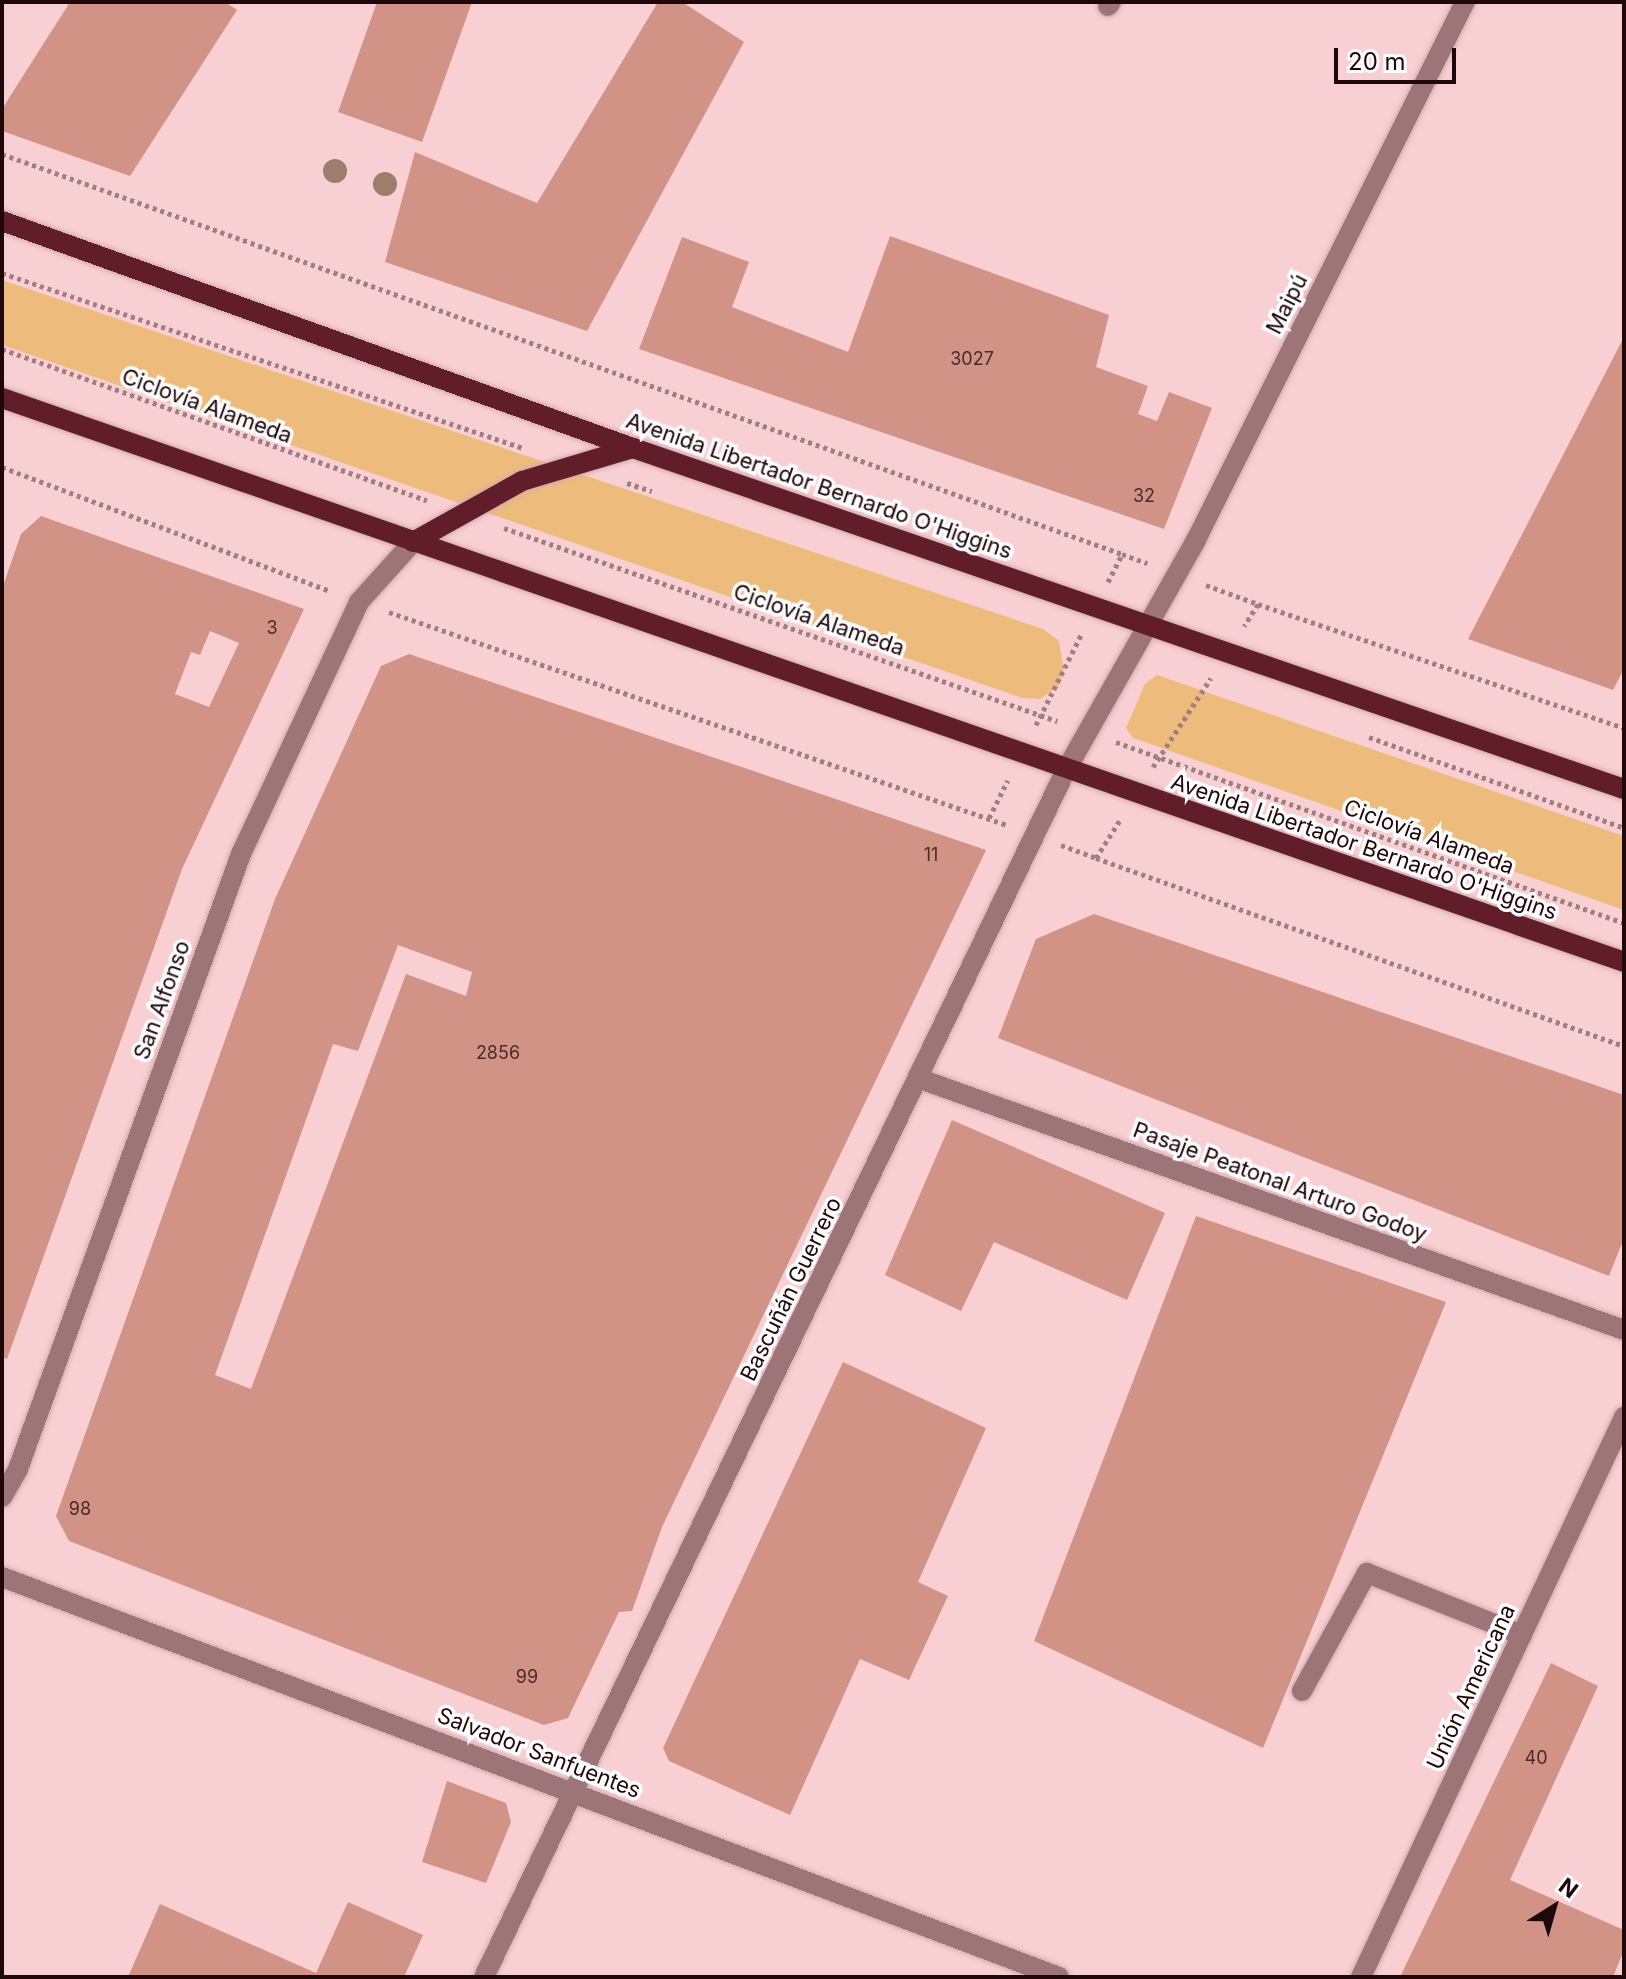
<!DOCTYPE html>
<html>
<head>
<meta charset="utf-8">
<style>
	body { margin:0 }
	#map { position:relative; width:1626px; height:1979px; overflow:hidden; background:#f8cfd2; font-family:Inter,sans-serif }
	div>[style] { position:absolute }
	.green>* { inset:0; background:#edbc7d }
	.building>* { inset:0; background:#d19386 }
	.path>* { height:5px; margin-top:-2.5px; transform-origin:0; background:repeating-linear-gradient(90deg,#a07f82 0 4px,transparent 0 8px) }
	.roads { filter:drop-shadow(0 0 2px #d1abae) drop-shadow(0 0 2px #d1abae) }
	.minor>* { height:20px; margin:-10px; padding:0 10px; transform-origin:10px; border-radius:10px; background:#9d7478 }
	.major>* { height:20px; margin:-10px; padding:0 10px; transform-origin:10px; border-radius:10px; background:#611d2a }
	.trees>* { width:24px; height:24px; margin:-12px; border-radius:50%; background:#9d7d6c }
	span { translate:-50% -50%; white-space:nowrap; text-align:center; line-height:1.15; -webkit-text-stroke:7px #fcfcfc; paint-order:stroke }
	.number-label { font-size:18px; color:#4b2b2a }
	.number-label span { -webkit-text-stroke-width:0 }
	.street-label { font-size:22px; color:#1e080b }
	.frame { position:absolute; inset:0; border:4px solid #1e080b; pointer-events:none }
	.north { position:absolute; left:1514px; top:1867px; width:80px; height:80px; -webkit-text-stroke:6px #fcfcfc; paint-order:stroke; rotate:37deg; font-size:22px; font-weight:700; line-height:32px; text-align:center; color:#1e080b }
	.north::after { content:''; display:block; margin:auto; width:28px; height:36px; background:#1e080b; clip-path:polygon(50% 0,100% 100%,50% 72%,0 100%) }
	.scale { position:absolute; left:1334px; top:48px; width:122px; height:36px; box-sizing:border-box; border:4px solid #1e080b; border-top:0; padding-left:10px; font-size:24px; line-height:28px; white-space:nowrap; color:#1e080b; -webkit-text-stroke:6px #fcfcfc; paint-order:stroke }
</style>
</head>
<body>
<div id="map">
	<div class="green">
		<i style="clip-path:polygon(2px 280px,1043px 629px,1059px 641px,1064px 672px,1058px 687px,1040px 699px,1022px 698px,2px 345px)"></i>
		<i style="clip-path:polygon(1157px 675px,1624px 836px,1624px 910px,1133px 738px,1126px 728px,1145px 684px)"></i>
	</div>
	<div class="building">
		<i style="clip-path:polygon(70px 2px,225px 2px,237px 10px,130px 176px,2px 131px,2px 109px)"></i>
		<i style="clip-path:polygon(377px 2px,472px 2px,422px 142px,338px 112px)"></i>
		<i style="clip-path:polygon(658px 2px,682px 2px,744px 42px,587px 331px,385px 262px,415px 152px,537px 203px)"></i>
		<i style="clip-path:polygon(890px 236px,1109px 315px,1096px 367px,1148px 386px,1138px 414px,1157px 421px,1169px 392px,1212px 408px,1164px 529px,639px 349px,682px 237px,749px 262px,732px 307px,848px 352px)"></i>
		<i style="clip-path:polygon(1624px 337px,1624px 669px,1613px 690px,1468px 639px)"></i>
		<i style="clip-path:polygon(evenodd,41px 516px,304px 609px,182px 869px,7px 1359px,2px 1357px,2px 589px,21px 534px,41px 516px,210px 631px,239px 643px,209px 707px,175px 694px,191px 652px,200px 655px,210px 631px)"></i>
		<i style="clip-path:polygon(evenodd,409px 654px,986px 850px,662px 1527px,632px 1611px,619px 1612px,568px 1718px,544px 1725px,69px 1541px,56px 1516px,275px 899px,381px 666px,409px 654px,398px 945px,472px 972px,466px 996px,406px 974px,251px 1389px,215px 1375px,333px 1044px,358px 1051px,398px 945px)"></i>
		<i style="clip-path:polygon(1094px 914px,1624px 1095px,1624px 1238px,1609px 1276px,998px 1038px,1036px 939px)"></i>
		<i style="clip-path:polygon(952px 1120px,1165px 1213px,1127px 1300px,994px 1242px,961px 1311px,885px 1275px)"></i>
		<i style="clip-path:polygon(1196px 1216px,1446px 1302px,1263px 1748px,1034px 1641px)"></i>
		<i style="clip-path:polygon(843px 1362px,986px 1428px,918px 1582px,948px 1596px,909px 1680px,860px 1659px,790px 1815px,669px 1761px,663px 1748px)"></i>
		<i style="clip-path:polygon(1551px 1663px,1598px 1686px,1510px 1880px,1624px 1930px,1624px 1950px,1613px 1977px,1400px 1977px)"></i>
		<i style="clip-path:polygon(447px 1781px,506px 1803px,511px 1822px,486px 1883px,422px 1862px)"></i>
		<i style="clip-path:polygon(348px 1902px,423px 1935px,404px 1977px,128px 1977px,160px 1904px,316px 1973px)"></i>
	</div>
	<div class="path">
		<i style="left:2px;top:154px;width:1189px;rotate:19.65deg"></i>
		<i style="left:2px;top:273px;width:550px;rotate:18.57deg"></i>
		<i style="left:2px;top:349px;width:451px;rotate:19.6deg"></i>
		<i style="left:2px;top:467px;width:351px;rotate:20.7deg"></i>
		<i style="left:627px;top:483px;width:26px;rotate:18deg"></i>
		<i style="left:504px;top:528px;width:586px;rotate:19.24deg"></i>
		<i style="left:1108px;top:582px;width:31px;rotate:-63deg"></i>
		<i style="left:1122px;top:554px;width:27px;rotate:20deg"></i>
		<i style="left:1206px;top:585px;width:55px;rotate:20.1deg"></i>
		<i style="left:1258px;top:604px;width:26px;rotate:122deg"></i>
		<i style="left:1258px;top:604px;width:386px;rotate:18.7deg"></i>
		<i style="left:389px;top:612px;width:654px;rotate:19.02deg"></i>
		<i style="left:1036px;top:725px;width:103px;rotate:-63.4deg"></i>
		<i style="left:1369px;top:737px;width:271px;rotate:19.6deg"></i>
		<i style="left:1116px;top:742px;width:539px;rotate:19.61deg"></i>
		<i style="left:1153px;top:767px;width:106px;rotate:-56.9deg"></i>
		<i style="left:989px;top:818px;width:42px;rotate:-63.4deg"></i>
		<i style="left:1061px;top:845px;width:37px;rotate:20deg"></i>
		<i style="left:1096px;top:858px;width:45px;rotate:-57.7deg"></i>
		<i style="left:1096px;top:858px;width:560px;rotate:19.6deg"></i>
	</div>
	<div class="roads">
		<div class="minor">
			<i style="left:1108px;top:6px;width:5px;rotate:-53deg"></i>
			<i style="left:920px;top:1079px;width:747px;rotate:19.62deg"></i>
			<i style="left:2px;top:1497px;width:32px;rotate:-60deg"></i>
			<i style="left:18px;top:1469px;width:654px;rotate:-70.07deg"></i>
			<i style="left:241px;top:854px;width:278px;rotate:-64.9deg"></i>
			<i style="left:359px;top:602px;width:81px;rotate:-48deg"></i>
			<i style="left:2px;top:1577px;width:1130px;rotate:20.73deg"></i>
			<i style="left:1302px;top:1691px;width:135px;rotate:-61.2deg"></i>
			<i style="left:1367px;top:1573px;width:167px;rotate:21.8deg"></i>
			<i style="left:484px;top:1977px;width:1340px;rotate:-64.26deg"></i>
			<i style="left:1066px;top:770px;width:264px;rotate:-60.5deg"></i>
			<i style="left:1196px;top:540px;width:602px;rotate:-63.43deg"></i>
			<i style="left:1361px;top:1977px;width:619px;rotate:-64.84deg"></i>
		</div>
		<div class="major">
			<i style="left:2px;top:221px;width:671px;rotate:19.79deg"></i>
			<i style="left:633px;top:448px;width:1048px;rotate:18.99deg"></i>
			<i style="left:2px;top:398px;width:1717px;rotate:19.17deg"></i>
			<i style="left:413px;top:542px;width:125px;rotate:-29.2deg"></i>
			<i style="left:522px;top:481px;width:116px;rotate:-16.6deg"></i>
		</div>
	</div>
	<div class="trees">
		<i style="left:335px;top:171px"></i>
		<i style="left:385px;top:184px"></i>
	</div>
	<div class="number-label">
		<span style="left:972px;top:359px">3027</span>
		<span style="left:1144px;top:496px">32</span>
		<span style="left:272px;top:628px">3</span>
		<span style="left:931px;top:855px">11</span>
		<span style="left:498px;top:1053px">2856</span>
		<span style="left:80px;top:1509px">98</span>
		<span style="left:527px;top:1677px">99</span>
		<span style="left:1536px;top:1758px">40</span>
	</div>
	<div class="street-label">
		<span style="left:1287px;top:304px;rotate:-63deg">Maipú</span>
		<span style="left:207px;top:406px;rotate:20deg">Ciclovía Alameda</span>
		<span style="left:819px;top:486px;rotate:19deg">Avenida Libertador Bernardo O'Higgins</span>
		<span style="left:819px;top:620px;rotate:19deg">Ciclovía Alameda</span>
		<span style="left:1429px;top:837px;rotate:20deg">Ciclovía Alameda</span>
		<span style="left:1364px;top:847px;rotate:19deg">Avenida Libertador Bernardo O'Higgins</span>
		<span style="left:162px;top:1000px;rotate:-70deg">San Alfonso</span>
		<span style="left:1280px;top:1182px;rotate:20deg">Pasaje Peatonal Arturo Godoy</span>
		<span style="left:791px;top:1289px;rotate:-64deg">Bascuñán Guerrero</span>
		<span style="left:1471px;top:1687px;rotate:-65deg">Unión Americana</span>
		<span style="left:539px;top:1753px;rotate:21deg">Salvador Sanfuentes</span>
	</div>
	<div class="frame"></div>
	<div class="north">N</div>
	<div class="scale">20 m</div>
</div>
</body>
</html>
